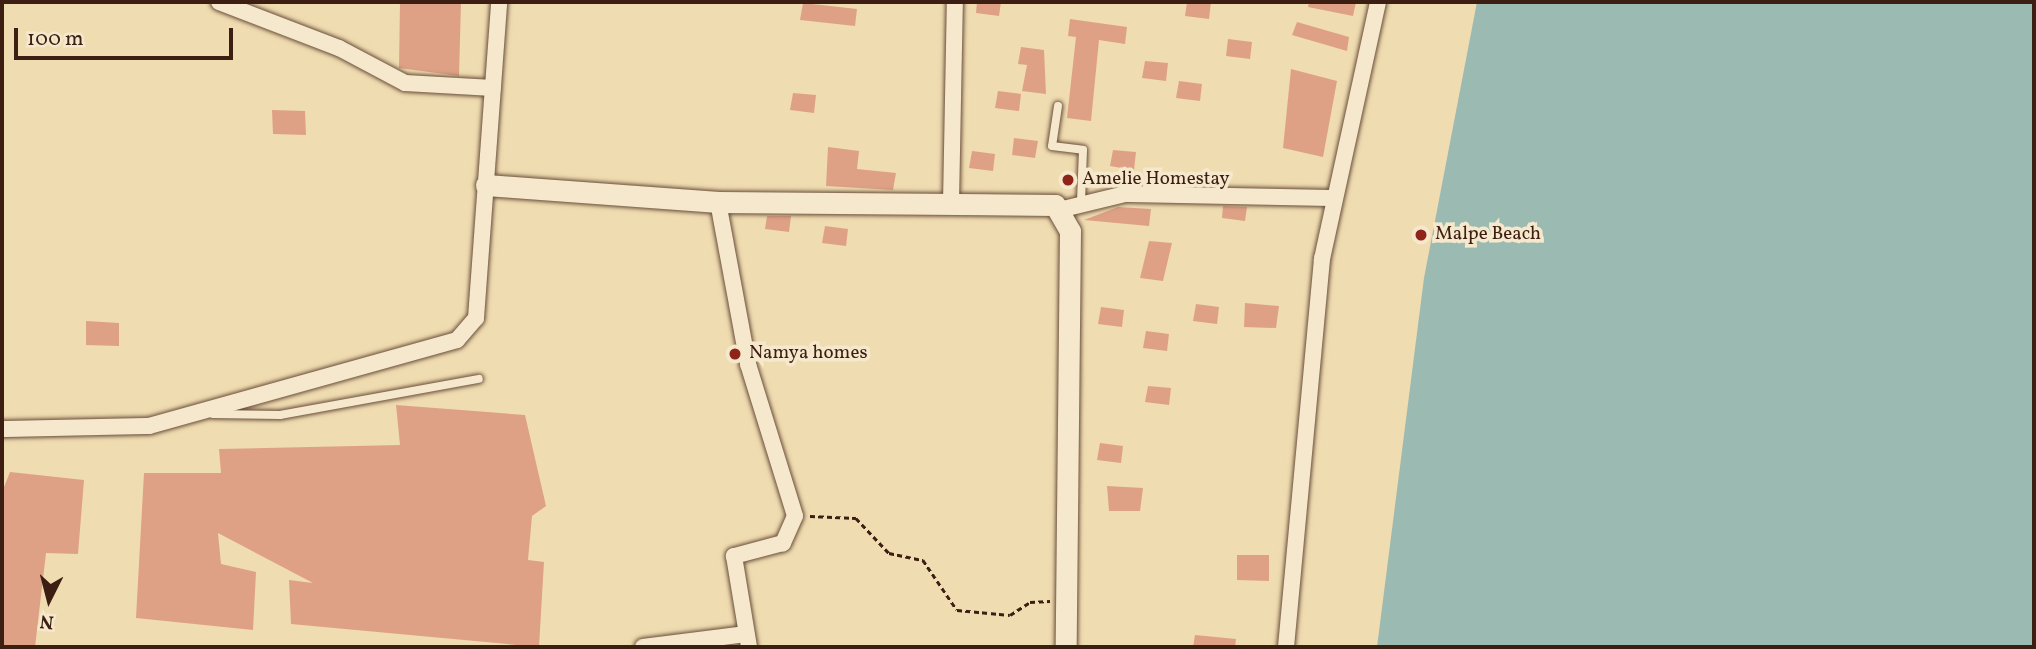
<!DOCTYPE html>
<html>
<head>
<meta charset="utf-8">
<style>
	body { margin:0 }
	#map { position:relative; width:2036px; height:649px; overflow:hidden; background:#f0dcb1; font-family:Vollkorn,serif }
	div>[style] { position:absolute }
	.water>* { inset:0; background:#9bbab1 }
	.building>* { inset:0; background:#dea186 }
	.path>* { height:2.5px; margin-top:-1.25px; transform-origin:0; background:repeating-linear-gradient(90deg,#3c1e13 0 5px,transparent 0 8.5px) }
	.roads { filter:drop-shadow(0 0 2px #694e3a) drop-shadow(0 0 2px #694e3a) }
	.lane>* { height:8px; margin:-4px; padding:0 4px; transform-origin:4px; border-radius:4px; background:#f5e8cc }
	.street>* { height:16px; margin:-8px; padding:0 8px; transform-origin:8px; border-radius:8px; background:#f5e8cc }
	.secondary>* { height:21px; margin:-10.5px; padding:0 10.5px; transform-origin:10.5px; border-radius:10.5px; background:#f5e8cc }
	.dots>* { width:19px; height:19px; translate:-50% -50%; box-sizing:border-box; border:4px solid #f5e8cc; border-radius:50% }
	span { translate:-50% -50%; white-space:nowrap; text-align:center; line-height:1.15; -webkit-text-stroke:7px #f5e8cc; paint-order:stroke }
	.poi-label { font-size:19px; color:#3c1e13 }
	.left { translate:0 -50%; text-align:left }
	.frame { position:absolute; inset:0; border:4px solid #3c1e13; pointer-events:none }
	.north { position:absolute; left:14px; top:565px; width:70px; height:70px; -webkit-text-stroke:5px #f5e8cc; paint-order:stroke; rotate:186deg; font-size:19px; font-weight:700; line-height:28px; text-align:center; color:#3c1e13 }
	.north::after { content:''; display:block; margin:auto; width:24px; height:32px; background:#3c1e13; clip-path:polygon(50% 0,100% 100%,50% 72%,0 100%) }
	.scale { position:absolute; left:14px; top:28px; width:219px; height:32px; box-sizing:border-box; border:4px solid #3c1e13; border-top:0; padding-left:9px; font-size:21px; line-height:24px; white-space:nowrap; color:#3c1e13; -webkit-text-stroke:5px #f5e8cc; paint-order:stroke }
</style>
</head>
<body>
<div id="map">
	<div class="water">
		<i style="clip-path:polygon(1477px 2px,2034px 2px,2034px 647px,1377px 647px,1424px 278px)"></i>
	</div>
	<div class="building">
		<i style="clip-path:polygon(400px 2px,461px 2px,459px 76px,399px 68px)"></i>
		<i style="clip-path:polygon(977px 2px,1001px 2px,999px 16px,976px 13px)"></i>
		<i style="clip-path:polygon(1187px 2px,1211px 2px,1209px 19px,1185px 16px)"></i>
		<i style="clip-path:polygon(1309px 2px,1356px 2px,1353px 16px,1308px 7px)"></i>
		<i style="clip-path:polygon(803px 3px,857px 9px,855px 26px,800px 20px)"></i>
		<i style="clip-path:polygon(1070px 19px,1127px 27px,1125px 44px,1099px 40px,1091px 121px,1067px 118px,1076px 37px,1068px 36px)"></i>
		<i style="clip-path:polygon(1297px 22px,1349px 37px,1347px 51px,1292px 35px)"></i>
		<i style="clip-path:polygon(1228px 39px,1252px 42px,1250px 59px,1226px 56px)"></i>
		<i style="clip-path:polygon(1021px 47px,1044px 50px,1046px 94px,1022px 91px,1027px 65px,1018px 64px)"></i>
		<i style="clip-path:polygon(1145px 61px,1168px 63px,1166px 81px,1142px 78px)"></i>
		<i style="clip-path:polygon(1291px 69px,1337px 81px,1323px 157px,1283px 148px)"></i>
		<i style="clip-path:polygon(1179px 81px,1202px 84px,1200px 101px,1176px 98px)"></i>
		<i style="clip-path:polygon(998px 91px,1021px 94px,1019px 111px,995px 108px)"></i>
		<i style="clip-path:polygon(793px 93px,816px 95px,814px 113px,790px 110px)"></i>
		<i style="clip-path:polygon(272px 110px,305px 111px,306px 135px,273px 134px)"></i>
		<i style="clip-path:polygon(1014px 138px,1038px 141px,1035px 158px,1012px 155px)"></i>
		<i style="clip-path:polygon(828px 147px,859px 151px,857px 169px,896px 173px,893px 190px,826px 186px)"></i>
		<i style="clip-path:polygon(1113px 150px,1136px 152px,1134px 170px,1110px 166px)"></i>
		<i style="clip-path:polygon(972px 151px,995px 154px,993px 171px,969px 168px)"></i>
		<i style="clip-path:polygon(1223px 206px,1247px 207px,1245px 221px,1222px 218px)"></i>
		<i style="clip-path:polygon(1118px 207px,1151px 209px,1149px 226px,1084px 220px)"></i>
		<i style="clip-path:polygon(767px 216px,791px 216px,789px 232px,765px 229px)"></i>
		<i style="clip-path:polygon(825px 226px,848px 229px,846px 246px,822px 243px)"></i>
		<i style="clip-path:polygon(1149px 241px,1172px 243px,1163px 281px,1140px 278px)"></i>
		<i style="clip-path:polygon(1245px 303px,1279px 306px,1276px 328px,1244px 327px)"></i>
		<i style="clip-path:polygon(1196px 304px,1219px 307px,1217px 324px,1193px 321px)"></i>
		<i style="clip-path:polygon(1101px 307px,1124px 310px,1122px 327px,1098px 324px)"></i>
		<i style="clip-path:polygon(86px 321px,119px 323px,119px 346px,86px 345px)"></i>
		<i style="clip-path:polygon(1146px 331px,1169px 334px,1167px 351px,1143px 348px)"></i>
		<i style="clip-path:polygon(1148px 386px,1171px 388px,1169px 405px,1145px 402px)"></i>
		<i style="clip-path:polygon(396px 405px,525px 415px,546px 506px,532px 516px,528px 560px,544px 562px,539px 647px,291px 624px,289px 580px,313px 583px,218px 533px,221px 564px,256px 572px,253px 630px,136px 618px,144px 473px,221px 473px,219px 449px,400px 445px)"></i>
		<i style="clip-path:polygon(1100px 443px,1123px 446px,1121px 463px,1097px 460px)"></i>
		<i style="clip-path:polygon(10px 472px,84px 480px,78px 554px,46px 553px,35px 647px,2px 647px,2px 492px)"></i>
		<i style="clip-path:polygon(1107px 486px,1143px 488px,1140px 511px,1109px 511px)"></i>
		<i style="clip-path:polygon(1237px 555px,1269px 555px,1269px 581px,1237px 580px)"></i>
		<i style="clip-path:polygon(1195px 635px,1236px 639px,1235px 647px,1193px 647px)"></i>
	</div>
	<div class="path">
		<i style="left:810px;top:516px;width:46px;rotate:2.5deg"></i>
		<i style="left:856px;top:518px;width:48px;rotate:46.7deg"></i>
		<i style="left:889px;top:553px;width:35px;rotate:12deg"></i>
		<i style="left:923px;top:560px;width:60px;rotate:55.8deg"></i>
		<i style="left:957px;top:610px;width:53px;rotate:5.4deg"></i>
		<i style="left:1010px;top:615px;width:24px;rotate:-33deg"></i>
		<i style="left:1030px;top:602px;width:20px;rotate:-3deg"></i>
	</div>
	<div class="roads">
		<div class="lane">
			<i style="left:1058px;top:106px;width:40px;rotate:98.5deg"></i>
			<i style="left:1052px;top:146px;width:31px;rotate:7deg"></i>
			<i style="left:1083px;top:150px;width:51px;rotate:92.2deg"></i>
			<i style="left:213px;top:414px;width:67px;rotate:0.9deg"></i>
			<i style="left:280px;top:415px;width:202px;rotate:-10.3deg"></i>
		</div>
		<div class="street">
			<i style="left:219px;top:2px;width:129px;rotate:21deg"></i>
			<i style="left:339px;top:48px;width:75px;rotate:27.9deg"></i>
			<i style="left:405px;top:83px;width:88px;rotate:3.3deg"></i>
			<i style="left:718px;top:202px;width:165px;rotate:79.5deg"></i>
			<i style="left:748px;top:364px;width:159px;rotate:72.8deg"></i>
			<i style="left:795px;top:516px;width:30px;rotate:114deg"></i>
			<i style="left:783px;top:543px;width:51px;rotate:165.1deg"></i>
			<i style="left:734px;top:556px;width:92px;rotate:80.6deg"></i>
			<i style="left:951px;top:203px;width:201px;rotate:-88.9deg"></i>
			<i style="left:1059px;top:210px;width:68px;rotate:-13.6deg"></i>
			<i style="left:1125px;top:194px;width:210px;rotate:1.1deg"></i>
			<i style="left:2px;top:429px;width:147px;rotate:-1.2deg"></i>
			<i style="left:149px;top:426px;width:320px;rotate:-15.6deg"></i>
			<i style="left:457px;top:340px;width:29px;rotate:-49deg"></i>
			<i style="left:476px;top:318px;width:317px;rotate:-85.8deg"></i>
			<i style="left:643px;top:647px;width:104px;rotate:-7.2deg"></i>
			<i style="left:1286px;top:647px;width:390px;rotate:-84.7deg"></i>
			<i style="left:1322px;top:259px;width:263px;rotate:-77.7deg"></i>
		</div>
		<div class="secondary">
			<i style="left:486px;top:185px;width:233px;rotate:4.2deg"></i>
			<i style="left:718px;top:202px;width:337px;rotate:0.5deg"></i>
			<i style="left:1055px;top:205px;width:30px;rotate:60deg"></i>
			<i style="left:1070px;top:231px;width:416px;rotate:90.6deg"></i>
		</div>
	</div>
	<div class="dots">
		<i style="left:1068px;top:180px;background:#8f2418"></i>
		<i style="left:1421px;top:235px;background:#8f2418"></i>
		<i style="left:735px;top:354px;background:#8f2418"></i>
	</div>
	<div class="poi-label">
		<span class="left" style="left:1082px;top:180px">Amelie Homestay</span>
		<span class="left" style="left:1435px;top:235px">Malpe Beach</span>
		<span class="left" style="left:749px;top:354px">Namya homes</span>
	</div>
	<div class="frame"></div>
	<div class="north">N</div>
	<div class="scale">100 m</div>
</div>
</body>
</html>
